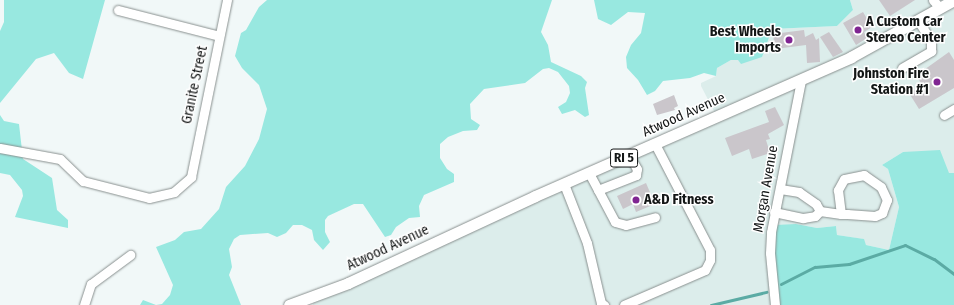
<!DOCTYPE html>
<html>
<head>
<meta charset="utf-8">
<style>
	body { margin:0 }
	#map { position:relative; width:954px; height:305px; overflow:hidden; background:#f1f8f8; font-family:"Fira Sans Condensed",sans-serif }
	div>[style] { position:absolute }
	.built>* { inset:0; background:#dcedeb }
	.green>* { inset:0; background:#98e8e0 }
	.stream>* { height:3px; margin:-1.5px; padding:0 1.5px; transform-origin:1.5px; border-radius:1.5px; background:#5baba4 }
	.building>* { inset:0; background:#cac6cb }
	.roads { filter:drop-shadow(0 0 1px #89908f) drop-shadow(0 0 1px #89908f) }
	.minor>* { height:9px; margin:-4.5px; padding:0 4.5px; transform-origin:4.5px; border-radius:4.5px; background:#fff }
	.major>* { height:11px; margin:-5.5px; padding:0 5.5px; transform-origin:5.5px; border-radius:5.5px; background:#fff }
	.dots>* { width:11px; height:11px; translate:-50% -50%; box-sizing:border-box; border:2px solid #fff; border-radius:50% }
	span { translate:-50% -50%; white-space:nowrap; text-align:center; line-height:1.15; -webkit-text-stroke:3px #fff; paint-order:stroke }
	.shield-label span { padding:1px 3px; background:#fff; border:1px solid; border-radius:3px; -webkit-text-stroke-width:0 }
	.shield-label { font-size:13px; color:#131616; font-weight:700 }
	.poi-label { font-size:14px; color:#131616; font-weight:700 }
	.left { translate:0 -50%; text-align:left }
	.right { translate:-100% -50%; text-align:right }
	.street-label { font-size:14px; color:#131616 }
</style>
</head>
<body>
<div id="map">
	<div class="built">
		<i style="clip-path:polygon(850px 0,954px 0,954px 173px,949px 173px,903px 152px,882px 165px,888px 169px,899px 207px,889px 250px,866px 245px,863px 239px,837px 235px,836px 226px,817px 228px,796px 224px,776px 305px,313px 305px,313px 299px,717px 117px,701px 86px,701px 83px,716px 76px,717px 68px,731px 60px,738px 60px,772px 29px,837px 26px,853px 10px)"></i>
	</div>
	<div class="green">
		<i style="clip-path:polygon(4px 0,105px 0,83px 79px,69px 73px,54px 53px,36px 59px,0 103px,0 31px,4px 22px)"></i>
		<i style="clip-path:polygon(267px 0,552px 0,541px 32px,548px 45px,551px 62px,581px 76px,587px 82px,585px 88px,589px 115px,585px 117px,575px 110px,562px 114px,558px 107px,566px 102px,570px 93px,569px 86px,558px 72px,549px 68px,543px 69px,525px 83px,484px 89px,470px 104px,471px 119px,480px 125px,477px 130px,463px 131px,448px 137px,440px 144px,440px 158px,447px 169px,454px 174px,454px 182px,424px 195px,419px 206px,420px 217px,409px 218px,396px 227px,391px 235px,385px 237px,363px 204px,354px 204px,328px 216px,325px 220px,325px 232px,330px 242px,323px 250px,314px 240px,312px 230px,302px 225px,293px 225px,286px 233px,277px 237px,268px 233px,240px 235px,234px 239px,229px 249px,232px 267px,229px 275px,241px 305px,140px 305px,143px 300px,156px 305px,162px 304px,170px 295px,173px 285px,156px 247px,175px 240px,184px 232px,201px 229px,219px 209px,226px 187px,245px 166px,259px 139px,267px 109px,259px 85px,242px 68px,235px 56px,241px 33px,246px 30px,259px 7px)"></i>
		<i style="clip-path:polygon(594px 0,850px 0,853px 10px,837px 26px,772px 29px,762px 57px,741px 64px,738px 60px,731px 60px,717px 68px,716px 76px,704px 73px,690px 78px,663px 81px,655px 91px,647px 95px,638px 80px,627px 68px,626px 57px,631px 45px,641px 33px,645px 13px,628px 12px,611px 25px,598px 19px)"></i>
		<i style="clip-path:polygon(0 115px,4px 121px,19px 124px,23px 159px,52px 178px,57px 210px,68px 220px,68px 228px,15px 217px,23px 196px,22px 190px,10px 175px,0 173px)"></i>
		<i style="clip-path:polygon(940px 150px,949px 173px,954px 173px,954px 305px,776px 305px,770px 253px,776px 225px,796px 224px,817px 228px,836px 226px,837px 235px,864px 239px,866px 245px,889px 250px,899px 207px,888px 169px,882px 165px,903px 152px)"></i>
	</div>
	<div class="stream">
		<i style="left:781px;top:284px;width:38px;rotate:-27deg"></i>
		<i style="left:815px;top:267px;width:34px;rotate:-5deg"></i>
		<i style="left:849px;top:264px;width:59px;rotate:-18.7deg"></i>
		<i style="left:905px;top:245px;width:32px;rotate:26deg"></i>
		<i style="left:934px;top:259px;width:25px;rotate:37deg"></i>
		<i style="left:711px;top:305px;width:57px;rotate:-13.3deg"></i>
	</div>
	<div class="building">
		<i style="clip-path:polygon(879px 0,915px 0,890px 16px)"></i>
		<i style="clip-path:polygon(863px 12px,872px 27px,864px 32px,867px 38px,856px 45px,843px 23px)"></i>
		<i style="clip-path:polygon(804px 30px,805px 37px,813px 33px,816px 40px,819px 38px,820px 62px,807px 63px,806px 45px,775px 49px,773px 34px)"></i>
		<i style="clip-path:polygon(829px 32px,843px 52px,833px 57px,820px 37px)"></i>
		<i style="clip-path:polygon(949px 52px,954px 60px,954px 88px,919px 109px,909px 93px,922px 85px,918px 78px,923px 75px,921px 72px)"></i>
		<i style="clip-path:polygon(674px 95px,678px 106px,674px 108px,675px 110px,657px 115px,653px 104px)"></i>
		<i style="clip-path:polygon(775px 107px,784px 125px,768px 134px,770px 139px,766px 140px,770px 153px,752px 159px,749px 149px,732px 156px,725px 138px,769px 122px,765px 111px)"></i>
		<i style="clip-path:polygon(646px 183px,655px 204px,636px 212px,633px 204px,623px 209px,617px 196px)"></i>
	</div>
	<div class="roads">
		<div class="minor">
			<i style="left:933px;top:0;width:9px;rotate:49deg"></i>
			<i style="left:118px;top:10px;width:104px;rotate:14.4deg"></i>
			<i style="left:902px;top:68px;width:34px;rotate:-30deg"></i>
			<i style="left:931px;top:51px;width:10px;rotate:-90deg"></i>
			<i style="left:931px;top:41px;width:25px;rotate:-122deg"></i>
			<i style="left:944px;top:115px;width:12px;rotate:-31deg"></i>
			<i style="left:0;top:148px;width:61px;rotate:10.4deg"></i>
			<i style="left:60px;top:159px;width:32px;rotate:44deg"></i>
			<i style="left:83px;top:181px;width:68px;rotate:14.4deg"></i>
			<i style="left:149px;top:198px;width:26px;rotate:-13deg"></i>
			<i style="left:174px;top:192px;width:23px;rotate:-41deg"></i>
			<i style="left:191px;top:177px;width:181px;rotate:-78.5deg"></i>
			<i style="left:589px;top:173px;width:55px;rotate:62deg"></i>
			<i style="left:615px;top:222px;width:11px;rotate:15deg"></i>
			<i style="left:626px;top:225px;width:30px;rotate:-15deg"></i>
			<i style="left:564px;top:184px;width:63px;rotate:68.7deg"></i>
			<i style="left:587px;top:243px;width:62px;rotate:76.9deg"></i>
			<i style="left:601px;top:303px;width:4px;rotate:34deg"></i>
			<i style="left:598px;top:190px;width:41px;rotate:-21.5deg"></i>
			<i style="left:636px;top:175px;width:6px;rotate:-81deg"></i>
			<i style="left:637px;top:169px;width:16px;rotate:-120deg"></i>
			<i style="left:820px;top:211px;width:21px;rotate:8deg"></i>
			<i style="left:841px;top:214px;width:6px"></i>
			<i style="left:847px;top:214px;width:28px;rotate:4deg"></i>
			<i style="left:875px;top:216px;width:8px;rotate:-23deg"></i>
			<i style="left:882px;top:213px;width:14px;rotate:-69deg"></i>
			<i style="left:887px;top:200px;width:14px;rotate:-115deg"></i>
			<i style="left:881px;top:187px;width:21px;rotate:-145deg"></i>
			<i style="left:864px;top:175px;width:20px;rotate:169deg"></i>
			<i style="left:844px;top:179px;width:13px;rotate:119deg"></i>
			<i style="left:838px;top:190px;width:24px;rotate:83deg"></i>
			<i style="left:774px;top:212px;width:30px;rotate:12deg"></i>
			<i style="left:803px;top:218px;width:12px;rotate:-9deg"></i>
			<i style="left:815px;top:216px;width:7px;rotate:-45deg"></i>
			<i style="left:820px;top:211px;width:8px;rotate:-120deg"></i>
			<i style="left:816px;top:204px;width:21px;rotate:-145deg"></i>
			<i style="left:799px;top:192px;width:19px;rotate:-171deg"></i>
			<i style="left:84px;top:305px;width:22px;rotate:-72deg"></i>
			<i style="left:91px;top:284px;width:49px;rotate:-36.6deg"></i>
			<i style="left:624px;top:305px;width:88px;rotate:-23.4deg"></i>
			<i style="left:705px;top:270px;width:11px;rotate:-63deg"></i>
			<i style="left:710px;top:260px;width:10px;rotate:-90deg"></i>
			<i style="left:710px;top:250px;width:119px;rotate:-117.4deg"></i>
			<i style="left:775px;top:305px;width:52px;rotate:-95.5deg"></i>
			<i style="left:770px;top:253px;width:21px;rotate:-87deg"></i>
			<i style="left:771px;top:232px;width:155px;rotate:-78.8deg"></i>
		</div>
		<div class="major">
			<i style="left:289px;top:305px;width:63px;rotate:-20.4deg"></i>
			<i style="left:348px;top:283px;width:206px;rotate:-24.9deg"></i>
			<i style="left:535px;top:196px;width:345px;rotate:-23.7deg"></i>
			<i style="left:851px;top:57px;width:118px;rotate:-29deg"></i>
		</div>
	</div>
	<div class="dots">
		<i style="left:858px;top:30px;background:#802592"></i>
		<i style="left:789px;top:40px;background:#802592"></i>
		<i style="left:937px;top:82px;background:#802592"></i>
		<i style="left:636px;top:200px;background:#802592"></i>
	</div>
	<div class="shield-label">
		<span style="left:624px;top:158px">RI 5</span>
	</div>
	<div class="poi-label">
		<span class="left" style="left:866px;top:30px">A Custom Car<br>Stereo Center</span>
		<span class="right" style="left:781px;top:40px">Best Wheels<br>Imports</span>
		<span class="right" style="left:929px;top:82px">Johnston Fire<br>Station #1</span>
		<span class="left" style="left:644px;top:200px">A&amp;D Fitness</span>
	</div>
	<div class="street-label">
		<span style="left:195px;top:85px;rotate:-78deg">Granite Street</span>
		<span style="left:684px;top:115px;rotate:-24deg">Atwood Avenue</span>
		<span style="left:766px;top:189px;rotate:-80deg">Morgan Avenue</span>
		<span style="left:388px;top:248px;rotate:-25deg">Atwood Avenue</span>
	</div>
</div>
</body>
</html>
